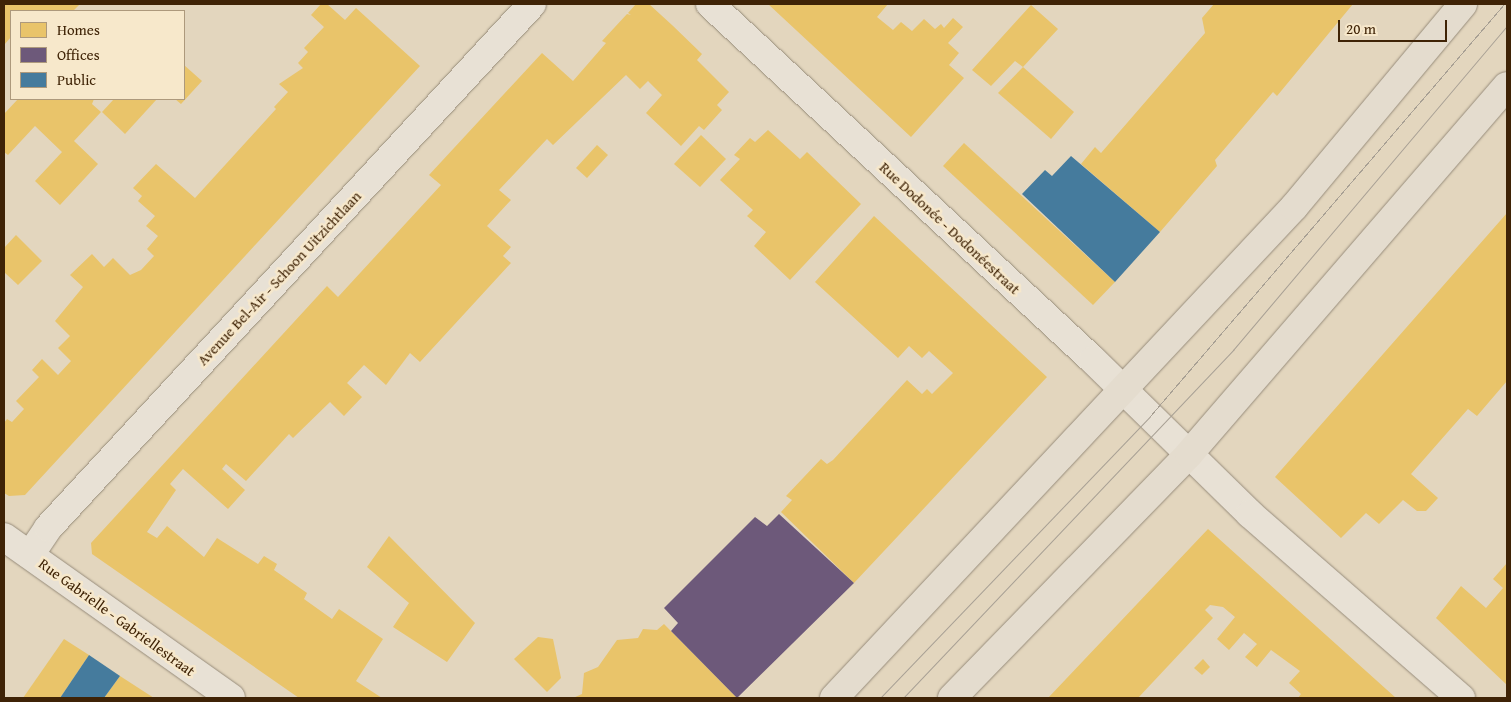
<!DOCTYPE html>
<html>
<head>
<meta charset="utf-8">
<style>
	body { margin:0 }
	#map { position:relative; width:1511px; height:702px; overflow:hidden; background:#e3d6be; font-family:"Gentium Book Plus",serif }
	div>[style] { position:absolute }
	.homes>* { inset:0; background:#e9c46a }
	.offices>* { inset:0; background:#6d597a }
	.public>* { inset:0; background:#457b9d }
	.roads { filter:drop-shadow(0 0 1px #978c7b) drop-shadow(0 0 1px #978c7b) }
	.minor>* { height:28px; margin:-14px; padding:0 14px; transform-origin:14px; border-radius:14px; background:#e8e1d5 }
	.major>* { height:28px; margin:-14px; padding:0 14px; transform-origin:14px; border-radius:14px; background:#e4dcce }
	.tram>* { height:1px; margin:-0.5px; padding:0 0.5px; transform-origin:0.5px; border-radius:0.5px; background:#a8a094 }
	span { translate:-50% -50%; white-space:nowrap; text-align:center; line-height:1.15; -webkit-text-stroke:5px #f7e8cb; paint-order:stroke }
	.street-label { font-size:15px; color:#3f2306 }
	.frame { position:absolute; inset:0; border:5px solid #3f2306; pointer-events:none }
	.legend { position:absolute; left:10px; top:10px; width:175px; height:90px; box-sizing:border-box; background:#f7e8cb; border:1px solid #ad997c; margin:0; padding:6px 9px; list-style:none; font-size:15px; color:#3f2306 }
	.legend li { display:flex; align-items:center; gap:10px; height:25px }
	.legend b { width:25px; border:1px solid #ad997c }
	.scale { position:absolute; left:1338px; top:20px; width:109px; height:22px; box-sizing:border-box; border:2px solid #3f2306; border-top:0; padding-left:6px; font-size:15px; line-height:18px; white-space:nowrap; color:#3f2306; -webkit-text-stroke:4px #f7e8cb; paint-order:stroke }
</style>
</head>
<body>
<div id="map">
	<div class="homes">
		<i style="clip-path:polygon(4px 4px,80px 4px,73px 11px,11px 11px,11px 37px,4px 45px)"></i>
		<i style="clip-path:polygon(321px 4px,327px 4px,345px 20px,356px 8px,420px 66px,25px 495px,9px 496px,4px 493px,4px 423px,7px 419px,12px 422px,24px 409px,16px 401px,39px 377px,32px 370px,42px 359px,58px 375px,71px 361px,58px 348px,70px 336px,55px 321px,83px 287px,70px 275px,92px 254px,104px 267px,113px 258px,130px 275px,141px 270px,154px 256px,147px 249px,158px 236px,146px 226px,155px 216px,138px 201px,142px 196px,133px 188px,156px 164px,195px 198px,276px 109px,274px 107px,288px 92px,279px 84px,303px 68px,298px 63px,308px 52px,304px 48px,324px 27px,311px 15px)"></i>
		<i style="clip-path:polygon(636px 4px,649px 4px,672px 25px,702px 54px,697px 60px,729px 92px,717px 105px,722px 110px,704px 130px,699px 126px,681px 146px,646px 113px,662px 95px,648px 81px,640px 89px,626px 75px,553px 145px,547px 139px,499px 190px,511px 200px,487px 226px,511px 247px,503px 256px,511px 263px,420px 362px,410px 353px,386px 385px,364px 365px,347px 383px,362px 397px,344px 416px,330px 402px,293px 438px,289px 434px,246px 481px,226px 464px,222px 469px,245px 490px,228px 509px,183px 469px,170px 484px,176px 490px,147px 532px,157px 538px,167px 526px,204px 557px,217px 538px,258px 564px,264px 556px,277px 564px,274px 570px,307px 593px,304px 599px,332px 619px,339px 609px,383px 639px,356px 681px,382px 698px,299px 698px,92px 554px,91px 543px,327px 286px,338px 297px,441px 185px,429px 175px,542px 53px,573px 81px,606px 43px,602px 41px,627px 14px,631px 15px,628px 13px)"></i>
		<i style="clip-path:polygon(768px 4px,888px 4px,877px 17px,893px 30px,901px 22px,912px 31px,924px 19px,935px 29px,941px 24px,944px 28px,953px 18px,963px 27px,948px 43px,959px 53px,949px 65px,964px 78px,911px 137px)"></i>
		<i style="clip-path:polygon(1214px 4px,1353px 4px,1277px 96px,1273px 92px,1215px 160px,1217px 166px,1160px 232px,1081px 164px,1095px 147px,1101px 153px,1205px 33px,1202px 18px)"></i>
		<i style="clip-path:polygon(1031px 5px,1058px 29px,1023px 67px,1015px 61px,991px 86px,972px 70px)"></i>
		<i style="clip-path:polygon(184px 65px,202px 81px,181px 104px,175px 99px,184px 99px)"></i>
		<i style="clip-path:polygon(1023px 67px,1074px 112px,1051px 139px,998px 93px)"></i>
		<i style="clip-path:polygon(18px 99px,94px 99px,92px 104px,101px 112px,74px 141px,98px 164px,60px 205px,35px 181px,62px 152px,35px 126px,8px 155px,4px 152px,4px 114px)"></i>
		<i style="clip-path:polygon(114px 99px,157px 99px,125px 134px,102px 112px)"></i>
		<i style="clip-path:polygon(768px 130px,800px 159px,807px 152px,861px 204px,790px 280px,754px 246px,766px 232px,747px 216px,753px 210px,720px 180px,740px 159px,734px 155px,750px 138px,755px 142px)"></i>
		<i style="clip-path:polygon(701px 135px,726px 159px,700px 187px,674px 164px)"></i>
		<i style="clip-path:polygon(964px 143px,1115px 282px,1093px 305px,943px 166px)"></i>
		<i style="clip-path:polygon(597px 145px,608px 155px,587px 178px,576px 168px)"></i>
		<i style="clip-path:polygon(1507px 213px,1507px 381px,1477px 416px,1468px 409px,1411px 474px,1438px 498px,1426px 511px,1417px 511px,1403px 500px,1379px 524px,1366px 513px,1341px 538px,1275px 477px)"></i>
		<i style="clip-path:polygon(874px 216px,1047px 377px,854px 583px,781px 512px,792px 500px,786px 496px,821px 459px,827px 464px,833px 460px,907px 380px,922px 394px,927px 389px,932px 394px,953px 373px,929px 351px,922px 358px,909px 346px,898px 358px,815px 282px)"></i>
		<i style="clip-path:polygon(16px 235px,42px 261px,18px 285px,4px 272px,4px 248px)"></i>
		<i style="clip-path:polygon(1208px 529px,1267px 582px,1396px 698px,1298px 698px,1301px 694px,1289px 683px,1300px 671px,1271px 650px,1257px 667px,1245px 657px,1257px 644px,1244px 633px,1229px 650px,1217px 639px,1235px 617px,1223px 607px,1210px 605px,1205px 610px,1213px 618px,1138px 698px,1048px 698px)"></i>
		<i style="clip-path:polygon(389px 536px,475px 623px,447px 662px,393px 627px,409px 603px,367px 567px)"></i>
		<i style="clip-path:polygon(1507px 563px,1507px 685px,1436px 618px,1461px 586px,1486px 608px,1503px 588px,1493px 579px)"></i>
		<i style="clip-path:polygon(664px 624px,737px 698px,573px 698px,582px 694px,584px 673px,598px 667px,617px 640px,638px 638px,643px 629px,657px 630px)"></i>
		<i style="clip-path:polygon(538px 637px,553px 639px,561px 678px,547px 692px,514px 659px)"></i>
		<i style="clip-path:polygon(64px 639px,89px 655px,60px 698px,23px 698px)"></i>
		<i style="clip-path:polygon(1203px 659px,1210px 667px,1202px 675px,1194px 668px)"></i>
		<i style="clip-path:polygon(120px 676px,154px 698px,104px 698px)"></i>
	</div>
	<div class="offices">
		<i style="clip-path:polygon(779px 514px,854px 583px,737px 698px,671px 631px,678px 623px,664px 608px,755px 517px,767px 526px)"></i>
	</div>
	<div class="public">
		<i style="clip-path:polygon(1071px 156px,1160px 232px,1115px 282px,1022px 194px,1045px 170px,1052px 176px)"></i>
		<i style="clip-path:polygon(89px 655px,120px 676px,104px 698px,60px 698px)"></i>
	</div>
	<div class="roads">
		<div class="minor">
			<i style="left:710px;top:4px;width:523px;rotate:42.91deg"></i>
			<i style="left:1093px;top:360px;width:220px;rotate:44.4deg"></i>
			<i style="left:1250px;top:514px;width:280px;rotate:41.1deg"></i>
			<i style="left:4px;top:537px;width:278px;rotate:35.3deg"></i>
			<i style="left:30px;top:555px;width:32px;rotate:-56deg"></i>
			<i style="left:48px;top:528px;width:713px;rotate:-47.27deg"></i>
		</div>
		<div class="major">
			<i style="left:834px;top:698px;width:673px;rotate:-46.87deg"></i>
			<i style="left:1294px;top:207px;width:264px;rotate:-50.2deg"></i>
			<i style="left:952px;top:698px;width:340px;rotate:-45.8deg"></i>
			<i style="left:1189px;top:454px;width:486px;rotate:-49.2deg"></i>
		</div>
	</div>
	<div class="tram">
		<i style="left:880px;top:698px;width:390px;rotate:-46.2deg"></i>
		<i style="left:1150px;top:416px;width:543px;rotate:-49.33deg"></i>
		<i style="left:903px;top:698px;width:480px;rotate:-46.5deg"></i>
		<i style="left:1233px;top:350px;width:424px;rotate:-49.8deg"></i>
	</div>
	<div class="street-label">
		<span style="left:950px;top:228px;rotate:43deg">Rue Dodonée - Dodonéestraat</span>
		<span style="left:279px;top:278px;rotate:-47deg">Avenue Bel-Air - Schoon Uitzichtlaan</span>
		<span style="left:117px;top:617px;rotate:36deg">Rue Gabrielle - Gabriellestraat</span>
	</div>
	<div class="frame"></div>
	<ul class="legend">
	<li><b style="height:14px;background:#e9c46a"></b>Homes</li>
	<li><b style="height:14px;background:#6d597a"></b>Offices</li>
	<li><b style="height:14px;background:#457b9d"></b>Public</li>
	</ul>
	<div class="scale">20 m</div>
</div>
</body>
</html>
